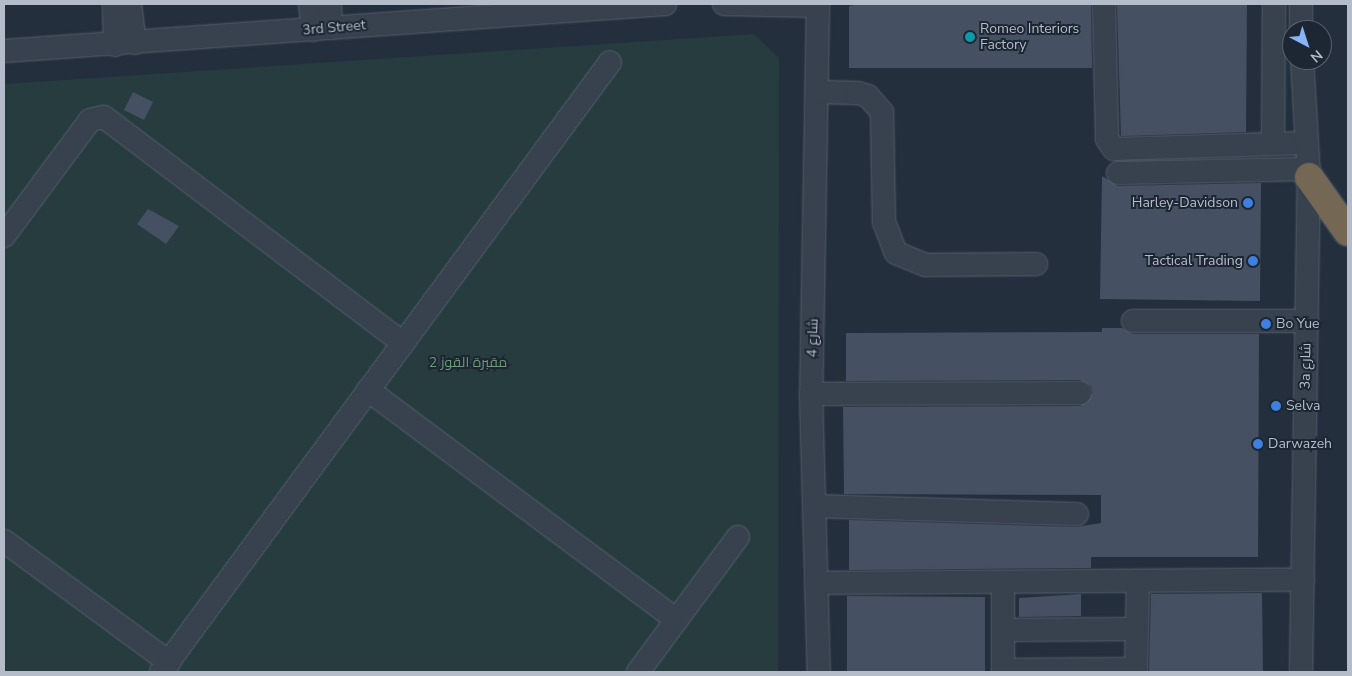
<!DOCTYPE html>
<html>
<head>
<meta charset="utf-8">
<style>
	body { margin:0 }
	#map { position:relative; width:1352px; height:676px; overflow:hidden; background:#242f3e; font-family:"Nunito Sans",Cairo,sans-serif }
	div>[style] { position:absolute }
	.green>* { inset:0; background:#263c3f }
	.building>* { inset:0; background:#455162 }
	.roads { filter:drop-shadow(0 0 1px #565f6c) drop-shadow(0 0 1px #565f6c) }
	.minor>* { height:22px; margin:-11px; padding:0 11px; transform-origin:11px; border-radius:11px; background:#38414e }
	.highway>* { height:28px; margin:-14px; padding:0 14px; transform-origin:14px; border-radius:14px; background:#746855 }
	.dots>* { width:14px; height:14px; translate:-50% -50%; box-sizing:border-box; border:2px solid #1d2633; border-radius:50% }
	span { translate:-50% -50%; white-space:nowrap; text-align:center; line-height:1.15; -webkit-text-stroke:4px #1d2633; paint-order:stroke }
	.street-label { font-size:14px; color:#b4bcc9 }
	.poi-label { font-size:14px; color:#b4bcc9 }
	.left { translate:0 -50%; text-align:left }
	.right { translate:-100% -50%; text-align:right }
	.park-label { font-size:14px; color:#6b9a76 }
	.frame { position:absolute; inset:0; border:5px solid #b4bcc9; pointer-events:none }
	.north { position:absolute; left:1282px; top:20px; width:50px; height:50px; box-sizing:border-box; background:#1d2633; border:1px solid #59626f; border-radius:50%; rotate:140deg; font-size:14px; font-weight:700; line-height:20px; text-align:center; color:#b4bcc9 }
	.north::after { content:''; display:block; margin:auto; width:18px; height:22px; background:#8ab4f8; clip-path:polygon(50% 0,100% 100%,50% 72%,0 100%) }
</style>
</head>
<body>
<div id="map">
	<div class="green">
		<i style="clip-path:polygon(754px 34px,779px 58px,778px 672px,4px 672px,4px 84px)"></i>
	</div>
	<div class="building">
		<i style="clip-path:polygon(861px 4px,1091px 4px,1092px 68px,849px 68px,849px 6px)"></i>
		<i style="clip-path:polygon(1117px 5px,1247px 5px,1246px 132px,1121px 136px)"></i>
		<i style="clip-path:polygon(133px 92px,153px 102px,144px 120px,124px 110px)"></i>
		<i style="clip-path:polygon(1102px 176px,1118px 186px,1261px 183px,1260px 301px,1100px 299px)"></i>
		<i style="clip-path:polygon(148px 209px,179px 226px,166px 244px,137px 224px)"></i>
		<i style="clip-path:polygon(1102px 328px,1122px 328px,1133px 334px,1259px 334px,1258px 557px,1091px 557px,1091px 568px,849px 570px,849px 520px,1077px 527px,1101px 523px,1101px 495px,844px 494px,843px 407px,1080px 406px,1093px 393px,1091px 386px,1080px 380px,846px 381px,846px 333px,1102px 332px)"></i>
		<i style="clip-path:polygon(1262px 593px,1263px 672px,1149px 672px,1151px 594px)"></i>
		<i style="clip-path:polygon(1081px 594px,1081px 616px,1019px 617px,1019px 598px)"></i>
		<i style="clip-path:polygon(847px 596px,985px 597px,985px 672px,847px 672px)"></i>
	</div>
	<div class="roads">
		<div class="minor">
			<i style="left:114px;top:4px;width:41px;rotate:88.6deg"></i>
			<i style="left:130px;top:4px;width:39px;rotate:83deg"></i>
			<i style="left:310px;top:4px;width:26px;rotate:83deg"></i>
			<i style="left:330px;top:4px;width:24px;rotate:88deg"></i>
			<i style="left:724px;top:4px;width:94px;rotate:1.2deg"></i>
			<i style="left:818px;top:4px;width:390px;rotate:91deg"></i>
			<i style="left:811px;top:394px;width:278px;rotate:88.4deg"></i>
			<i style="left:1104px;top:4px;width:135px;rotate:88.7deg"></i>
			<i style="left:1107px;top:139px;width:12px;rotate:55deg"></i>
			<i style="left:1114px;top:149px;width:193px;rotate:-1.8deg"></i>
			<i style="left:1301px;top:30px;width:26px;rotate:-90deg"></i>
			<i style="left:4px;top:51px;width:663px;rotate:-4.07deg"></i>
			<i style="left:818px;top:92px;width:40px;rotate:1.4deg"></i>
			<i style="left:858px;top:93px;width:10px;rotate:17deg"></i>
			<i style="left:868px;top:96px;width:21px;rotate:49deg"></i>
			<i style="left:882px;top:112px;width:110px;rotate:89deg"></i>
			<i style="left:884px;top:222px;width:33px;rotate:69deg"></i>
			<i style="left:896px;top:253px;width:32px;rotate:22deg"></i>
			<i style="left:926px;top:265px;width:110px;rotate:-0.5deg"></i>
			<i style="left:1273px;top:144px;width:140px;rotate:-89.6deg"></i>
			<i style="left:1118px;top:173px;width:191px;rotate:-1.2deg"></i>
			<i style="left:4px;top:236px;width:144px;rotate:-53.4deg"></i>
			<i style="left:90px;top:120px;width:14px;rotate:-12deg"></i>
			<i style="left:104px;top:117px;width:375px;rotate:37.1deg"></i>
			<i style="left:1133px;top:321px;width:174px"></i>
			<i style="left:368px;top:390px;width:385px;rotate:36.7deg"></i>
			<i style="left:811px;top:394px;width:269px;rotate:-0.2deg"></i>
			<i style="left:817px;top:506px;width:260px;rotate:1.8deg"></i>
			<i style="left:4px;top:541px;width:205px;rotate:36.3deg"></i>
			<i style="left:819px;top:583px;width:484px;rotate:-0.4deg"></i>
			<i style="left:1003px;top:630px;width:134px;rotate:-0.4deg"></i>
			<i style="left:1003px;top:670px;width:133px;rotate:-0.4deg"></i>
			<i style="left:161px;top:672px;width:757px;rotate:-53.64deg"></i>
			<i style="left:638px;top:672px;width:168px;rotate:-53.5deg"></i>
			<i style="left:1003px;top:672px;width:90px;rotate:-90deg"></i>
			<i style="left:1136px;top:672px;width:91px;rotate:-88.7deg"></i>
			<i style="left:1301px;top:672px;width:495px;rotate:-89.1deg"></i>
			<i style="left:1309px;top:177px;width:117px;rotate:-93.4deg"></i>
		</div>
		<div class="highway">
			<i style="left:1309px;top:177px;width:67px;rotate:54.7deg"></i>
		</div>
	</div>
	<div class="dots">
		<i style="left:970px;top:37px;background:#0f9aa8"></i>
		<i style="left:1248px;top:203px;background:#3f7fe0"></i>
		<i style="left:1253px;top:261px;background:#3f7fe0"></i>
		<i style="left:1266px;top:324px;background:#3f7fe0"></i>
		<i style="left:1276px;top:406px;background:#3f7fe0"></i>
		<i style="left:1258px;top:444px;background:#3f7fe0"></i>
	</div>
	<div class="street-label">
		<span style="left:334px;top:28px;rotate:-5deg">3rd Street</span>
		<span style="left:813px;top:338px;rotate:-88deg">شارع 4</span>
		<span style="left:1306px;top:366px;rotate:-89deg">3a شارع</span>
	</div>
	<div class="poi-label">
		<span class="left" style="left:980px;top:37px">Romeo Interiors<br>Factory</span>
		<span class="right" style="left:1238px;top:203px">Harley-Davidson</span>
		<span class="right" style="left:1243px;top:261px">Tactical Trading</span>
		<span class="left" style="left:1276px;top:324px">Bo Yue</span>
		<span class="left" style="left:1286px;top:406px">Selva</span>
		<span class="left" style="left:1268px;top:444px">Darwazeh</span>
	</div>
	<div class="park-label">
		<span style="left:468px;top:363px">مقبرة القوز 2</span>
	</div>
	<div class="frame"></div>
	<div class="north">N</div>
</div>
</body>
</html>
